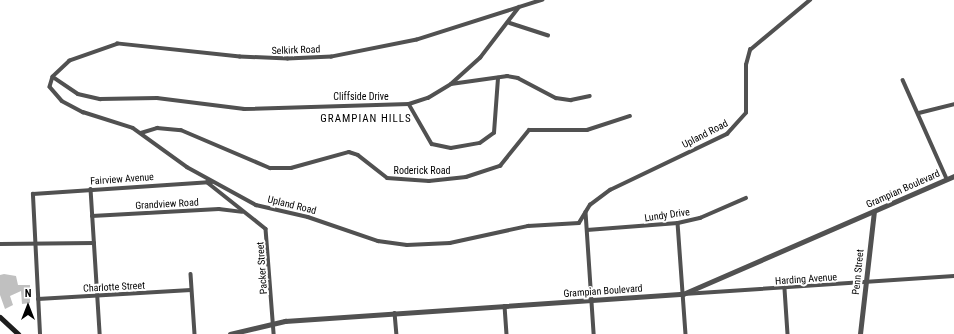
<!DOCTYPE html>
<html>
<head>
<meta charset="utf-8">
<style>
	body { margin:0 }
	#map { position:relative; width:954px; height:334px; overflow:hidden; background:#fff; font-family:"Roboto Condensed",sans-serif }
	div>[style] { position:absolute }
	.building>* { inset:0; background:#c0c0c0 }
	.minor>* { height:3.5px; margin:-1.75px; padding:0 1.75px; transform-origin:1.75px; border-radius:1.75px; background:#515151 }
	.tertiary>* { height:4.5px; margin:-2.25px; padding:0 2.25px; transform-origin:2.25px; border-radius:2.25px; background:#515151 }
	.secondary>* { height:5px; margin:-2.5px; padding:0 2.5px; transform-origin:2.5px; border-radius:2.5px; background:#1e1e1e }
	span { translate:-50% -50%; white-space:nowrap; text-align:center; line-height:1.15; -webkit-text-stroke:4px #fff; paint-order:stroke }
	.street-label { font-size:10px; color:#000 }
	.neighbourhood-label { font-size:11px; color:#000; letter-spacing:1px }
	.north { position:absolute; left:8px; top:286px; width:40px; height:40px; -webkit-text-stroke:3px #fff; paint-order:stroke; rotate:0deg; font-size:11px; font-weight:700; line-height:16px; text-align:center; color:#000 }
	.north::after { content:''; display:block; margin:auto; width:14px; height:18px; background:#000; clip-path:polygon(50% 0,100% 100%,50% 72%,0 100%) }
</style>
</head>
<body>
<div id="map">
	<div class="building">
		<i style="clip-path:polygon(4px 274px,16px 276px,18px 285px,30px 285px,30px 303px,22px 304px,21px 291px,10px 296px,13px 305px,5px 309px,0 295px,0 275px)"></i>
	</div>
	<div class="minor">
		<i style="left:543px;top:0;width:132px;rotate:162.4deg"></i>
		<i style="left:417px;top:40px;width:87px;rotate:168.7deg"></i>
		<i style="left:332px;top:57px;width:44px;rotate:177.4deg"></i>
		<i style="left:288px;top:59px;width:48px;rotate:-177.6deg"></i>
		<i style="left:240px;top:57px;width:123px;rotate:-173.9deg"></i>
		<i style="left:118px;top:44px;width:51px;rotate:160.5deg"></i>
		<i style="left:70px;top:61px;width:23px;rotate:137deg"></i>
		<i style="left:53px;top:77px;width:10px;rotate:107deg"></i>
		<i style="left:50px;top:87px;width:18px;rotate:49deg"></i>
		<i style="left:62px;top:101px;width:24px;rotate:28deg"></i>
		<i style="left:83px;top:112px;width:52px;rotate:17.7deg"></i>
		<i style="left:133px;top:128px;width:67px;rotate:35.8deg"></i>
		<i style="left:187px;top:167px;width:79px;rotate:28.8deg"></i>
		<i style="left:256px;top:205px;width:53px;rotate:13deg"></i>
		<i style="left:308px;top:217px;width:74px;rotate:18.9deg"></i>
		<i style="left:378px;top:241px;width:29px;rotate:8deg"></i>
		<i style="left:407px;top:245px;width:43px;rotate:-2.7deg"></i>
		<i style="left:450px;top:243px;width:80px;rotate:-12.3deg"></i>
		<i style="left:528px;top:226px;width:51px;rotate:-3.4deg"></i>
		<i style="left:579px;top:223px;width:21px;rotate:-59deg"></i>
		<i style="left:590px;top:205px;width:25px;rotate:-37deg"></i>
		<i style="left:610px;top:190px;width:130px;rotate:-25.6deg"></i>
		<i style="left:727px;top:134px;width:28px;rotate:-48deg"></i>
		<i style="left:746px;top:113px;width:48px;rotate:-90deg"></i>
		<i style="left:746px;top:65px;width:16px;rotate:-75deg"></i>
		<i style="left:750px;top:50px;width:78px;rotate:-39.8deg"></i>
		<i style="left:510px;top:23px;width:40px;rotate:18deg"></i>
		<i style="left:53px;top:77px;width:30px;rotate:34deg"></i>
		<i style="left:78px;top:94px;width:23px;rotate:13deg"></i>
		<i style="left:100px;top:99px;width:57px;rotate:-1deg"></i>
		<i style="left:157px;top:98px;width:88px;rotate:7.2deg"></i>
		<i style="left:244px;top:109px;width:165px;rotate:-1.7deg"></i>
		<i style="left:409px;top:104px;width:46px;rotate:60.1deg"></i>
		<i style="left:432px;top:144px;width:19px;rotate:12deg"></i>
		<i style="left:451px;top:148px;width:29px;rotate:-10deg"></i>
		<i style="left:480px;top:143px;width:17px;rotate:-36deg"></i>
		<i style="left:494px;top:133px;width:55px;rotate:-85.8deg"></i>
		<i style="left:903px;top:80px;width:108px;rotate:66deg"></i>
		<i style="left:452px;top:83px;width:38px;rotate:-42deg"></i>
		<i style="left:480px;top:58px;width:64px;rotate:-52.6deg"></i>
		<i style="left:409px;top:104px;width:20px;rotate:-18deg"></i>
		<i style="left:428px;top:98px;width:27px;rotate:-31deg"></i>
		<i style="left:451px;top:84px;width:57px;rotate:-8.1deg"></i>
		<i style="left:507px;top:76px;width:11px;rotate:10deg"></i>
		<i style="left:518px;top:78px;width:43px;rotate:27.8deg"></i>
		<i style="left:556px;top:98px;width:15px;rotate:8deg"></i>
		<i style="left:571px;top:100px;width:19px;rotate:-12deg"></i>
		<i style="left:919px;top:113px;width:36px;rotate:-14deg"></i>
		<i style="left:141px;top:133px;width:17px;rotate:-17deg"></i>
		<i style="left:157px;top:128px;width:24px;rotate:5deg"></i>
		<i style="left:181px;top:130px;width:97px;rotate:23.1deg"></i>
		<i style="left:270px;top:168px;width:21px"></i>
		<i style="left:291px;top:168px;width:60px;rotate:-15.4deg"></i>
		<i style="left:349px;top:152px;width:9px;rotate:18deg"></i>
		<i style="left:358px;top:155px;width:37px;rotate:38deg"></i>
		<i style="left:387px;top:178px;width:42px;rotate:4.1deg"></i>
		<i style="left:429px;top:181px;width:37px;rotate:-6deg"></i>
		<i style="left:466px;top:177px;width:36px;rotate:-18deg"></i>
		<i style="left:500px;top:166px;width:46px;rotate:-51.1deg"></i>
		<i style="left:529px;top:130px;width:58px"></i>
		<i style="left:587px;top:130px;width:45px;rotate:-18deg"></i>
		<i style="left:207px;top:182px;width:75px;rotate:38.5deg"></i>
		<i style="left:266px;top:229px;width:105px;rotate:85.6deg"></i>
		<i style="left:91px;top:189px;width:145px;rotate:86.4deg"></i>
		<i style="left:586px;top:212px;width:122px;rotate:86.2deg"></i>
		<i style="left:92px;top:216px;width:127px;rotate:-3.2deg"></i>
		<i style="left:219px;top:209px;width:23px;rotate:7deg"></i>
		<i style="left:678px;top:223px;width:111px;rotate:85.9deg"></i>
		<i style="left:587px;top:230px;width:91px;rotate:-4.4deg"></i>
		<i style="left:678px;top:223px;width:23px;rotate:-13deg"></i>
		<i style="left:700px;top:218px;width:50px;rotate:-23.5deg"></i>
		<i style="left:0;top:244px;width:94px;rotate:-0.6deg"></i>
		<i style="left:191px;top:274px;width:60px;rotate:86.2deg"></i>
		<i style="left:785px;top:289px;width:45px;rotate:86.2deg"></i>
		<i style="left:684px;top:294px;width:271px;rotate:-3.8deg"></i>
		<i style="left:38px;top:299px;width:153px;rotate:-3.4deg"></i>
		<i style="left:505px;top:306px;width:28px;rotate:86deg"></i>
		<i style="left:395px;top:313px;width:21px;rotate:85deg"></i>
		<i style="left:40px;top:334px;width:140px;rotate:-92.9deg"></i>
		<i style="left:33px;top:194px;width:179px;rotate:-3.8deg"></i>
	</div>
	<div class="tertiary">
		<i style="left:230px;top:334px;width:57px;rotate:-13.3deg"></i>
		<i style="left:285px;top:321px;width:399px;rotate:-3.9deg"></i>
		<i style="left:683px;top:294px;width:296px;rotate:-23.5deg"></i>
		<i style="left:860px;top:334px;width:123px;rotate:-83.5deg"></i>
	</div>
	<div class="secondary">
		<i style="left:0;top:317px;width:25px;rotate:43deg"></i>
	</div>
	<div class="street-label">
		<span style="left:296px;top:50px;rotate:-2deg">Selkirk Road</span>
		<span style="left:361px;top:97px">Cliffside Drive</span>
		<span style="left:705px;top:134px;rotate:-27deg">Upland Road</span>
		<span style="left:422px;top:171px">Roderick Road</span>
		<span style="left:122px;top:179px;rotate:-4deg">Fairview Avenue</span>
		<span style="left:903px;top:189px;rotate:-24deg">Grampian Boulevard</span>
		<span style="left:167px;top:204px;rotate:-3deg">Grandview Road</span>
		<span style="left:292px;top:205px;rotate:14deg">Upland Road</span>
		<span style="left:667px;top:215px;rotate:-8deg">Lundy Drive</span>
		<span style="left:262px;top:268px;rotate:-94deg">Packer Street</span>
		<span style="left:858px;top:272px;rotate:-84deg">Penn Street</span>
		<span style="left:806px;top:279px;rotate:-4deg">Harding Avenue</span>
		<span style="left:114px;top:287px;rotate:-3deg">Charlotte Street</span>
		<span style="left:603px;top:291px;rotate:-4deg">Grampian Boulevard</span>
	</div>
	<div class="neighbourhood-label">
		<span style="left:366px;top:119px">GRAMPIAN HILLS</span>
	</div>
	<div class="north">N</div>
</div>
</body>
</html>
